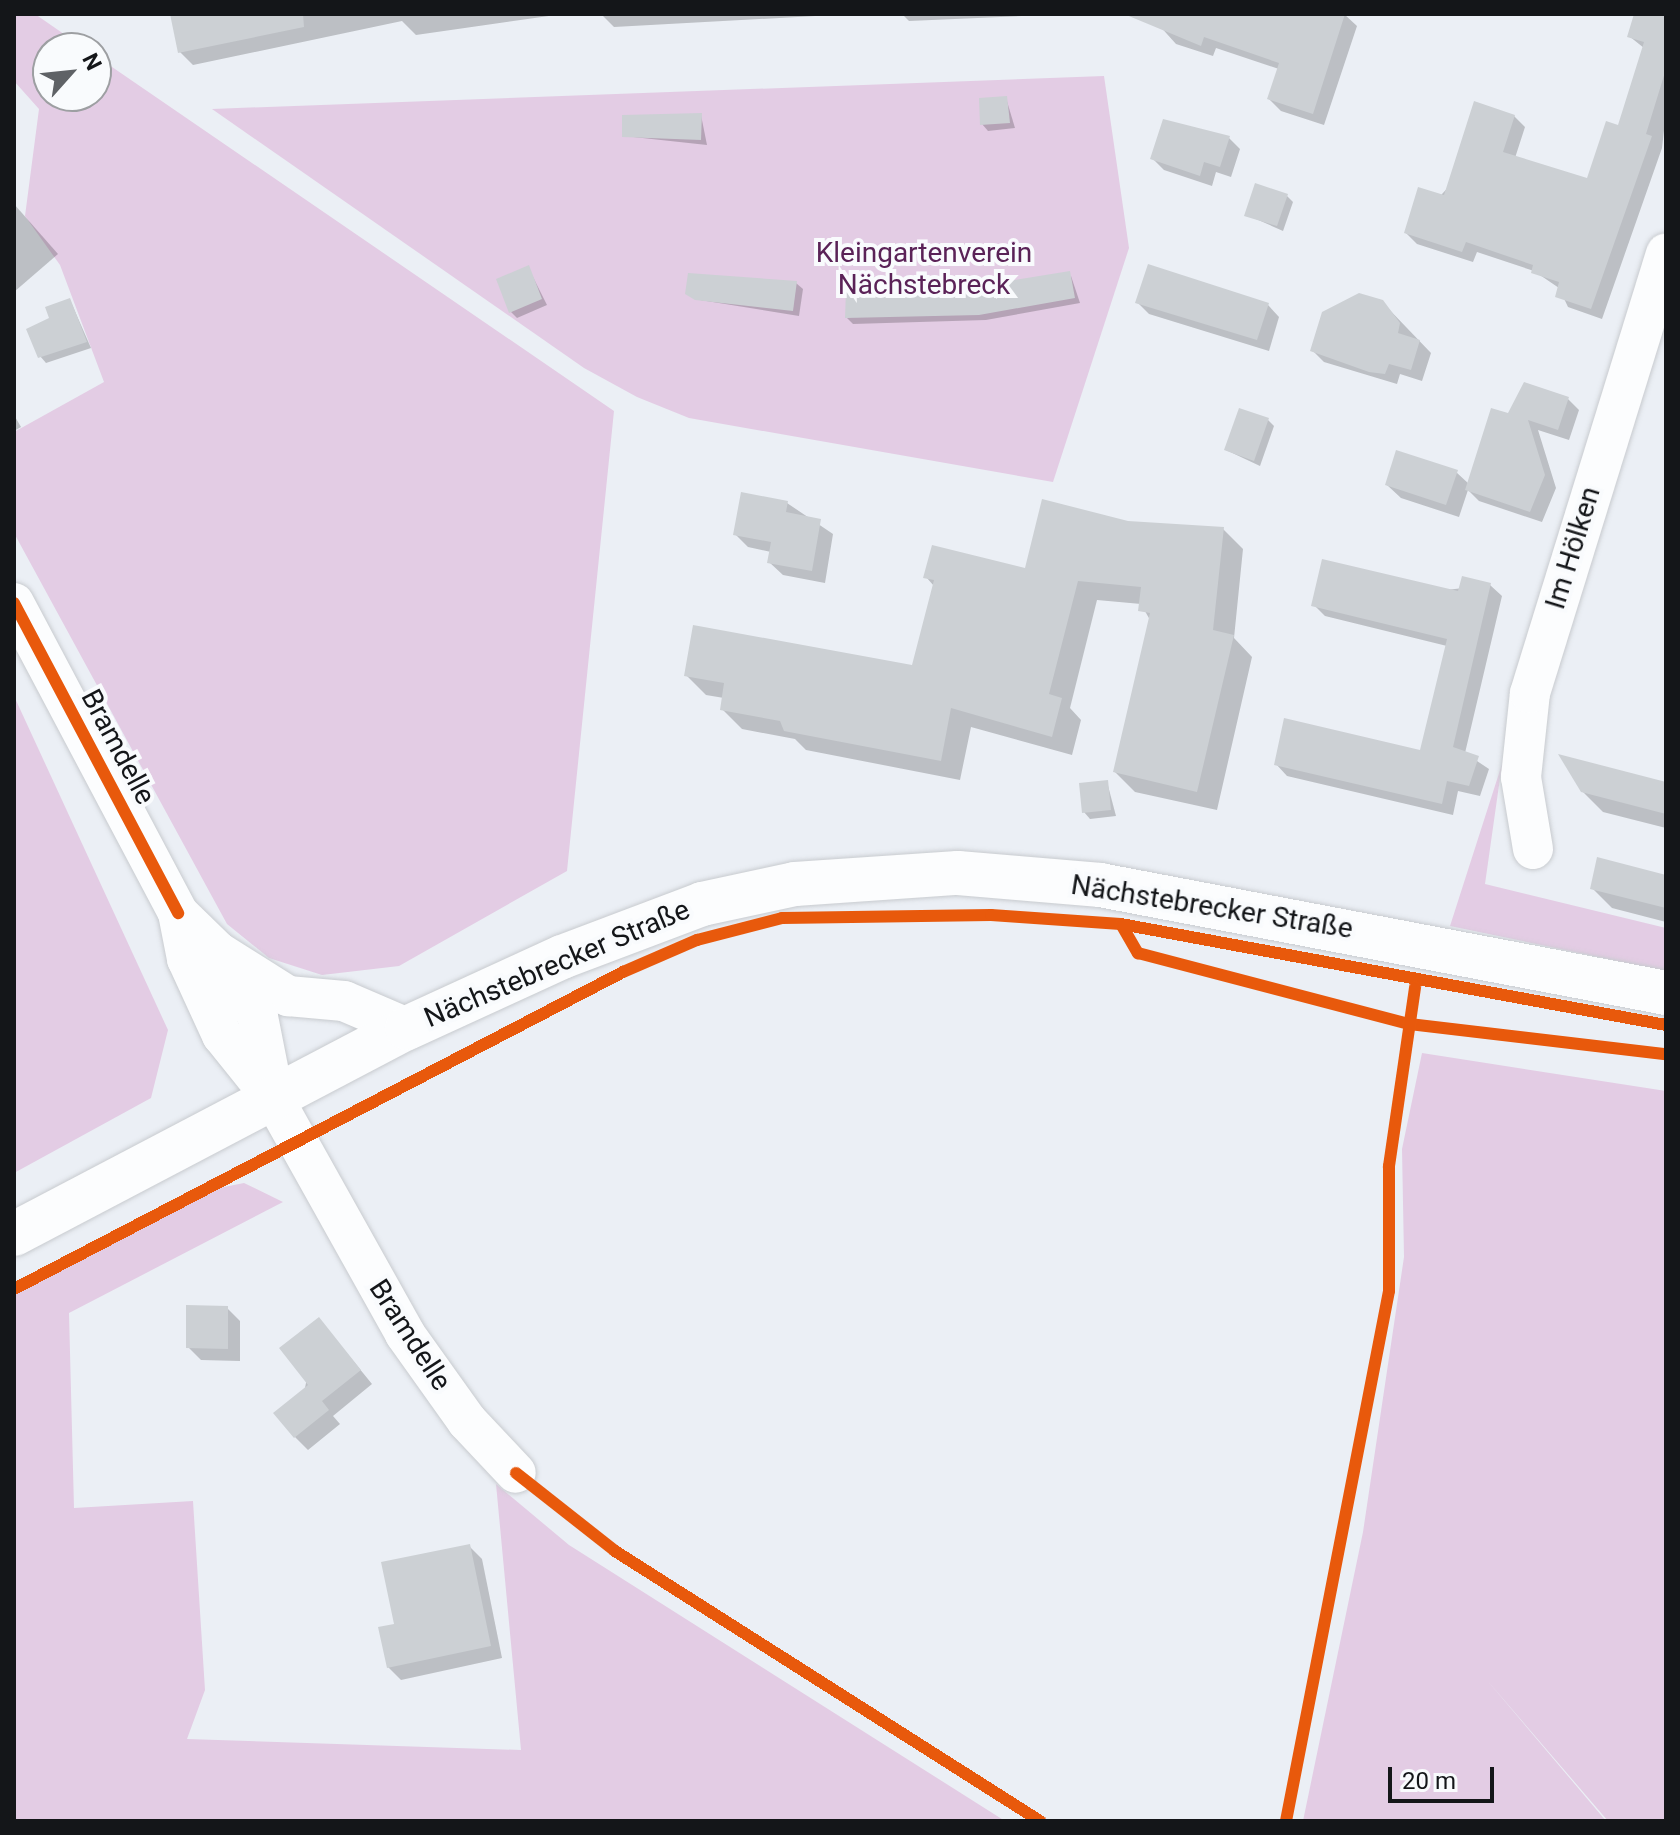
<!DOCTYPE html>
<html>
<head>
<meta charset="utf-8">
<style>
	body { margin:0 }
	#map { position:relative; width:1680px; height:1835px; overflow:hidden; background:#ebeff5; font-family:Roboto,sans-serif }
	div>[style] { position:absolute }
	.green>* { inset:0; background:#e3cce4 }
	.shadow>* { inset:0; background:#0003 }
	.building>* { inset:0; background:#ccd0d4 }
	.roads { filter:drop-shadow(0 0 2px #c8cbcf) drop-shadow(0 0 2px #c8cbcf) }
	.minor>* { height:40px; margin:-20px; padding:0 20px; transform-origin:20px; border-radius:20px; background:#fcfdfe }
	.secondary>* { height:44px; margin:-22px; padding:0 22px; transform-origin:22px; border-radius:22px; background:#fcfdfe }
	.cycleway>* { height:12px; margin:-6px; padding:0 6px; transform-origin:6px; border-radius:6px; background:#e8590c }
	span { translate:-50% -50%; white-space:nowrap; text-align:center; line-height:1.15; -webkit-text-stroke:8px #f9fbfd; paint-order:stroke }
	.park-label { font-size:28px; color:#5a2257 }
	.street-label { font-size:28px; color:#141619 }
	.frame { position:absolute; inset:0; border:16px solid #141619; pointer-events:none }
	.north { position:absolute; left:32px; top:32px; width:80px; height:80px; box-sizing:border-box; background:#f9fbfd; border:2px solid #9d9fa2; border-radius:50%; rotate:63deg; font-size:22px; font-weight:700; line-height:32px; text-align:center; color:#141619 }
	.north::after { content:''; display:block; margin:auto; width:28px; height:36px; background:#5f6266; clip-path:polygon(50% 0,100% 100%,50% 72%,0 100%) }
	.scale { position:absolute; left:1388px; top:1767px; width:106px; height:36px; box-sizing:border-box; border:4px solid #141619; border-top:0; padding-left:10px; font-size:24px; line-height:28px; white-space:nowrap; color:#141619; -webkit-text-stroke:6px #f9fbfd; paint-order:stroke }
</style>
</head>
<body>
<div id="map">
	<div class="green">
		<i style="clip-path:polygon(14px 14px,35px 14px,84px 48px,48px 48px,48px 96px,96px 96px,96px 56px,614px 411px,567px 871px,399px 966px,322px 975px,269px 958px,227px 924px,14px 533px,14px 432px,104px 382px,60px 265px,25px 216px,39px 109px,14px 81px)"></i>
		<i style="clip-path:polygon(1104px 76px,1129px 248px,1053px 482px,689px 418px,637px 397px,584px 368px,212px 109px)"></i>
		<i style="clip-path:polygon(14px 696px,168px 1030px,151px 1098px,14px 1173px)"></i>
		<i style="clip-path:polygon(1502px 764px,1485px 884px,1666px 928px,1666px 971px,1450px 926px)"></i>
		<i style="clip-path:polygon(1422px 1053px,1666px 1091px,1666px 1821px,1608px 1821px,1486px 1679px,1606px 1821px,1303px 1821px,1363px 1532px,1404px 1257px,1402px 1149px)"></i>
		<i style="clip-path:polygon(244px 1183px,283px 1202px,69px 1313px,74px 1508px,193px 1501px,205px 1690px,187px 1739px,521px 1750px,496px 1484px,569px 1545px,1005px 1821px,14px 1821px,14px 1293px,219px 1188px)"></i>
	</div>
	<div class="shadow">
		<i style="clip-path:polygon(172px 14px,563px 14px,416px 35px,402px 21px,193px 65px,180px 52px)"></i>
		<i style="clip-path:polygon(851px 14px,614px 27px,601px 14px)"></i>
		<i style="clip-path:polygon(902px 14px,1069px 14px,909px 21px)"></i>
		<i style="clip-path:polygon(1149px 14px,1344px 14px,1357px 26px,1324px 125px,1281px 111px,1269px 99px,1279px 69px,1216px 48px,1213px 56px,1176px 44px)"></i>
		<i style="clip-path:polygon(1638px 14px,1666px 14px,1666px 113px,1662px 148px,1602px 319px,1568px 307px,1559px 288px,1534px 271px,1477px 252px,1473px 262px,1417px 244px,1406px 233px,1514px 116px,1525px 127px,1515px 158px,1588px 181px,1619px 127px,1644px 48px,1629px 36px)"></i>
		<i style="clip-path:polygon(1006px 98px,1015px 128px,988px 131px,982px 124px)"></i>
		<i style="clip-path:polygon(701px 115px,707px 145px,624px 136px)"></i>
		<i style="clip-path:polygon(1229px 138px,1240px 149px,1231px 177px,1216px 172px,1212px 186px,1164px 170px,1152px 158px)"></i>
		<i style="clip-path:polygon(1286px 195px,1293px 202px,1283px 231px,1247px 215px)"></i>
		<i style="clip-path:polygon(14px 204px,58px 254px,14px 292px)"></i>
		<i style="clip-path:polygon(528px 267px,547px 305px,517px 318px,511px 312px)"></i>
		<i style="clip-path:polygon(1071px 276px,1080px 303px,986px 320px,853px 324px,847px 318px,942px 294px)"></i>
		<i style="clip-path:polygon(796px 283px,803px 289px,799px 316px,694px 299px)"></i>
		<i style="clip-path:polygon(70px 300px,91px 348px,46px 363px,40px 356px,51px 319px)"></i>
		<i style="clip-path:polygon(1137px 302px,1268px 305px,1279px 317px,1269px 351px,1149px 314px)"></i>
		<i style="clip-path:polygon(1382px 302px,1431px 353px,1422px 381px,1400px 374px,1397px 384px,1324px 362px,1312px 350px)"></i>
		<i style="clip-path:polygon(1567px 398px,1579px 410px,1569px 440px,1538px 430px,1556px 488px,1542px 522px,1479px 501px,1468px 490px,1459px 517px,1401px 498px,1387px 485px,1456px 472px,1469px 484px,1509px 416px)"></i>
		<i style="clip-path:polygon(14px 415px,21px 427px,14px 431px)"></i>
		<i style="clip-path:polygon(1268px 420px,1274px 426px,1260px 466px,1226px 450px)"></i>
		<i style="clip-path:polygon(787px 503px,833px 534px,825px 583px,783px 575px,769px 562px,771px 552px,748px 547px,735px 534px)"></i>
		<i style="clip-path:polygon(1128px 523px,1223px 529px,1243px 549px,1234px 638px,1252px 657px,1217px 810px,1135px 792px,1115px 772px,1150px 620px,1141px 604px,1097px 600px,1070px 708px,1081px 720px,1072px 755px,971px 727px,960px 780px,806px 750px,795px 739px,742px 729px,722px 709px,724px 698px,706px 695px,687px 676px,913px 667px,934px 586px,926px 577px,1026px 571px)"></i>
		<i style="clip-path:polygon(1490px 585px,1502px 596px,1465px 753px,1489px 769px,1480px 796px,1458px 791px,1453px 815px,1287px 776px,1276px 764px,1422px 752px,1447px 646px,1325px 616px,1314px 605px)"></i>
		<i style="clip-path:polygon(1107px 782px,1116px 816px,1090px 819px,1084px 812px)"></i>
		<i style="clip-path:polygon(1666px 784px,1666px 828px,1603px 812px,1582px 791px)"></i>
		<i style="clip-path:polygon(1666px 877px,1666px 922px,1612px 908px,1592px 888px)"></i>
		<i style="clip-path:polygon(227px 1308px,240px 1321px,240px 1361px,201px 1360px,188px 1347px)"></i>
		<i style="clip-path:polygon(319px 1319px,372px 1384px,333px 1416px,340px 1424px,308px 1450px,295px 1437px)"></i>
		<i style="clip-path:polygon(469px 1546px,482px 1559px,502px 1658px,401px 1680px,388px 1667px,396px 1626px)"></i>
	</div>
	<div class="building">
		<i style="clip-path:polygon(170px 14px,303px 14px,304px 27px,178px 53px)"></i>
		<i style="clip-path:polygon(1124px 14px,1345px 14px,1313px 114px,1267px 99px,1279px 63px,1204px 37px,1201px 46px)"></i>
		<i style="clip-path:polygon(1634px 14px,1666px 14px,1666px 69px,1646px 134px,1652px 136px,1591px 309px,1555px 297px,1559px 282px,1531px 273px,1533px 265px,1466px 242px,1462px 252px,1404px 233px,1418px 187px,1444px 195px,1474px 101px,1515px 115px,1503px 152px,1587px 178px,1606px 121px,1618px 125px,1644px 42px,1627px 37px)"></i>
		<i style="clip-path:polygon(1007px 96px,1010px 123px,980px 125px,979px 98px)"></i>
		<i style="clip-path:polygon(702px 113px,701px 140px,622px 137px,622px 115px)"></i>
		<i style="clip-path:polygon(1163px 119px,1230px 136px,1220px 167px,1204px 162px,1200px 176px,1150px 159px)"></i>
		<i style="clip-path:polygon(1255px 183px,1288px 194px,1277px 226px,1244px 216px)"></i>
		<i style="clip-path:polygon(1148px 264px,1269px 303px,1257px 340px,1135px 303px)"></i>
		<i style="clip-path:polygon(529px 265px,542px 299px,509px 313px,496px 279px)"></i>
		<i style="clip-path:polygon(1070px 271px,1075px 298px,979px 315px,845px 318px,846px 290px,942px 292px)"></i>
		<i style="clip-path:polygon(688px 273px,797px 281px,793px 311px,695px 300px,685px 294px)"></i>
		<i style="clip-path:polygon(1359px 293px,1383px 300px,1400px 323px,1398px 333px,1420px 340px,1411px 370px,1389px 364px,1385px 374px,1369px 372px,1310px 351px,1322px 312px)"></i>
		<i style="clip-path:polygon(70px 298px,87px 342px,38px 358px,26px 329px,49px 318px,45px 307px)"></i>
		<i style="clip-path:polygon(1524px 382px,1569px 397px,1558px 430px,1528px 420px,1545px 475px,1530px 512px,1465px 490px,1491px 408px,1508px 413px)"></i>
		<i style="clip-path:polygon(1239px 408px,1269px 418px,1254px 461px,1224px 450px)"></i>
		<i style="clip-path:polygon(1396px 450px,1458px 470px,1446px 505px,1385px 485px)"></i>
		<i style="clip-path:polygon(741px 492px,788px 501px,786px 512px,821px 519px,812px 571px,767px 563px,771px 542px,733px 535px)"></i>
		<i style="clip-path:polygon(1042px 499px,1128px 521px,1224px 527px,1213px 630px,1234px 635px,1197px 792px,1113px 772px,1150px 613px,1138px 611px,1141px 587px,1078px 581px,1049px 694px,1062px 698px,1052px 737px,951px 708px,941px 761px,784px 731px,780px 721px,720px 710px,724px 683px,684px 676px,693px 625px,912px 665px,934px 580px,923px 578px,932px 545px,1025px 568px)"></i>
		<i style="clip-path:polygon(1322px 559px,1458px 591px,1462px 576px,1491px 583px,1453px 747px,1479px 756px,1469px 786px,1447px 781px,1442px 804px,1274px 765px,1284px 718px,1420px 750px,1447px 639px,1311px 606px)"></i>
		<i style="clip-path:polygon(1558px 754px,1666px 782px,1666px 814px,1581px 792px)"></i>
		<i style="clip-path:polygon(1108px 780px,1111px 810px,1082px 813px,1079px 783px)"></i>
		<i style="clip-path:polygon(1597px 857px,1666px 875px,1666px 908px,1590px 889px)"></i>
		<i style="clip-path:polygon(186px 1305px,228px 1306px,228px 1349px,186px 1348px)"></i>
		<i style="clip-path:polygon(319px 1317px,361px 1370px,322px 1401px,329px 1410px,294px 1438px,273px 1413px,308px 1385px,279px 1348px)"></i>
		<i style="clip-path:polygon(470px 1544px,491px 1646px,387px 1668px,378px 1627px,394px 1624px,381px 1562px)"></i>
	</div>
	<div class="roads">
		<div class="minor">
			<i style="left:14px;top:603px;width:351px;rotate:62.1deg"></i>
			<i style="left:178px;top:913px;width:47px;rotate:78.9deg"></i>
			<i style="left:187px;top:959px;width:84px;rotate:65.3deg"></i>
			<i style="left:222px;top:1035px;width:85px;rotate:51.2deg"></i>
			<i style="left:275px;top:1101px;width:267px;rotate:60.8deg"></i>
			<i style="left:405px;top:1334px;width:107px;rotate:54.5deg"></i>
			<i style="left:467px;top:1421px;width:71px;rotate:46.7deg"></i>
			<i style="left:1533px;top:849px;width:73px;rotate:-99.5deg"></i>
			<i style="left:1521px;top:777px;width:84px;rotate:-83.9deg"></i>
			<i style="left:1530px;top:693px;width:460px;rotate:-72.8deg"></i>
			<i style="left:178px;top:913px;width:56px;rotate:44.3deg"></i>
			<i style="left:218px;top:952px;width:83px;rotate:32.2deg"></i>
			<i style="left:288px;top:996px;width:56px;rotate:5.1deg"></i>
			<i style="left:344px;top:1001px;width:69px;rotate:23.2deg"></i>
			<i style="left:223px;top:961px;width:66px;rotate:58deg"></i>
			<i style="left:258px;top:1017px;width:77px;rotate:78.8deg"></i>
		</div>
		<div class="secondary">
			<i style="left:14px;top:1234px;width:444px;rotate:-27.7deg"></i>
			<i style="left:407px;top:1028px;width:170px;rotate:-24.6deg"></i>
			<i style="left:562px;top:957px;width:150px;rotate:-20.7deg"></i>
			<i style="left:702px;top:904px;width:95px;rotate:-12.1deg"></i>
			<i style="left:795px;top:884px;width:163px;rotate:-3.9deg"></i>
			<i style="left:958px;top:873px;width:143px;rotate:4.8deg"></i>
			<i style="left:1100px;top:885px;width:576px;rotate:10.8deg"></i>
		</div>
	</div>
	<div class="cycleway">
		<i style="left:14px;top:603px;width:351px;rotate:62.1deg"></i>
		<i style="left:1121px;top:924px;width:34px;rotate:60deg"></i>
		<i style="left:1138px;top:953px;width:280px;rotate:14.7deg"></i>
		<i style="left:1409px;top:1024px;width:259px;rotate:6.7deg"></i>
		<i style="left:14px;top:1289px;width:687px;rotate:-27.5deg"></i>
		<i style="left:623px;top:972px;width:81px;rotate:-23.4deg"></i>
		<i style="left:697px;top:940px;width:88px;rotate:-14.5deg"></i>
		<i style="left:782px;top:918px;width:209px;rotate:-0.8deg"></i>
		<i style="left:991px;top:915px;width:130px;rotate:4deg"></i>
		<i style="left:1121px;top:924px;width:554px;rotate:10.5deg"></i>
		<i style="left:516px;top:1473px;width:126px;rotate:38.2deg"></i>
		<i style="left:615px;top:1551px;width:504px;rotate:32.43deg"></i>
		<i style="left:1286px;top:1821px;width:540px;rotate:-79deg"></i>
		<i style="left:1389px;top:1291px;width:125px;rotate:-90deg"></i>
		<i style="left:1389px;top:1166px;width:181px;rotate:-81.7deg"></i>
	</div>
	<div class="park-label">
		<span style="left:924px;top:269px">Kleingartenverein<br>Nächstebreck</span>
	</div>
	<div class="street-label">
		<span style="left:1573px;top:548px;rotate:-73deg">Im Hölken</span>
		<span style="left:118px;top:747px;rotate:62deg">Bramdelle</span>
		<span style="left:1212px;top:907px;rotate:9deg">Nächstebrecker Straße</span>
		<span style="left:557px;top:964px;rotate:-23deg">Nächstebrecker Straße</span>
		<span style="left:410px;top:1335px;rotate:57deg">Bramdelle</span>
	</div>
	<div class="frame"></div>
	<div class="north">N</div>
	<div class="scale">20 m</div>
</div>
</body>
</html>
